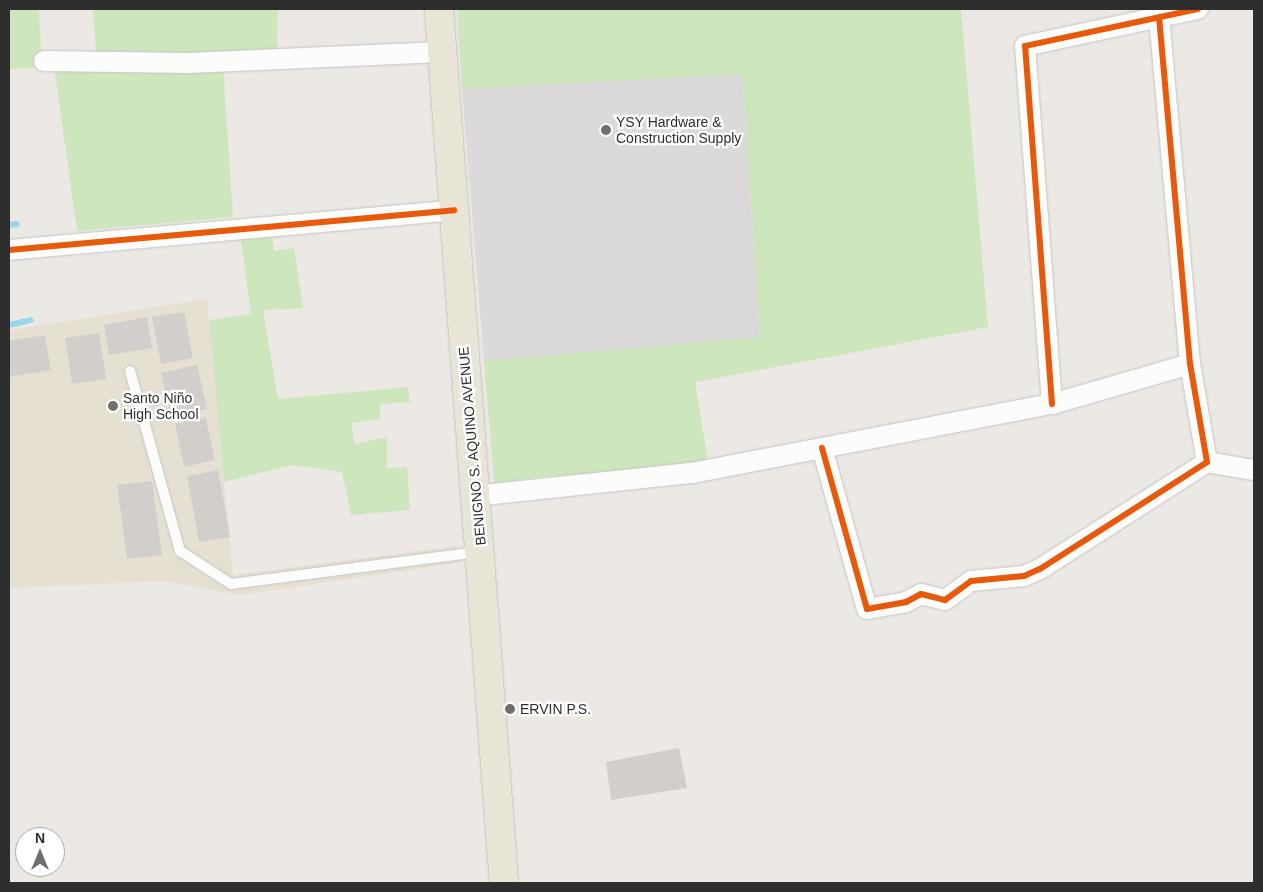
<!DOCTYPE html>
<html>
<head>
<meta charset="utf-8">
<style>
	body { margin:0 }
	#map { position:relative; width:1263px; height:892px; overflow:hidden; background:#ece8e4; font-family:Arial,sans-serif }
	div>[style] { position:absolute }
	.industrial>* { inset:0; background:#dcd9db }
	.education>* { inset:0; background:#e6e0d3 }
	.green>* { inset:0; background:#cee6be }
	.stream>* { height:6px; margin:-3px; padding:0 3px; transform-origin:3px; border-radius:3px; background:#99d6ec }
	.building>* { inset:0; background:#d1cecb }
	.roads { filter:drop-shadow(0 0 1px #c5c4c5) drop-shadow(0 0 1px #c5c4c5) }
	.lane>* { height:10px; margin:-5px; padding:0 5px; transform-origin:5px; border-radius:5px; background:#fcfcfb }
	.street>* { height:20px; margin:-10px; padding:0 10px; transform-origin:10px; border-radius:10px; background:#fcfcfb }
	.primary>* { height:28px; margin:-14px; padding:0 14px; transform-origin:14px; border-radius:14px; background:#e8e4d6 }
	.cycleway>* { height:6px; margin:-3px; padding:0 3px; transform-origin:3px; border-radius:3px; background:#e8590c }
	.dots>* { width:14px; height:14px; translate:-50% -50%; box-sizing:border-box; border:2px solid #fff; border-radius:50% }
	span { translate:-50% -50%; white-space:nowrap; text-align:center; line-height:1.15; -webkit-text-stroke:4.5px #fff; paint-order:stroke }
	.poi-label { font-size:14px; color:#2e2e2e }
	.left { translate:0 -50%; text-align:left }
	.street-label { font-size:14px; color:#2e2e2e }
	.frame { position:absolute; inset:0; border:10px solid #2e2e2e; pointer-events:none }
	.north { position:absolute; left:15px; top:827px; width:50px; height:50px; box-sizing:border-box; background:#fff; border:1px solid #ababab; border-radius:50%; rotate:0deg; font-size:14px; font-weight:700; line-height:20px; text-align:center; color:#2e2e2e }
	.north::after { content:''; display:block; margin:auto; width:18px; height:22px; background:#706f6e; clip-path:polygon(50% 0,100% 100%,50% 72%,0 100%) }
</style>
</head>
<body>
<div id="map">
	<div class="industrial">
		<i style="clip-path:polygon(742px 73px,760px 337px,484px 361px,462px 89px)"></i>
	</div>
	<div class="education">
		<i style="clip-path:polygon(207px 299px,233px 575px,457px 546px,458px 563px,240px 595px,163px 581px,9px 588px,9px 330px)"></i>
	</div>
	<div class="green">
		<i style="clip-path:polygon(9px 9px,39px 9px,41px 54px,96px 54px,93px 9px,278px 9px,277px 50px,222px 52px,233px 217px,77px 231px,54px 66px,9px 69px)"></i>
		<i style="clip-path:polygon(457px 9px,961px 9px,988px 327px,695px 382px,708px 462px,652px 471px,548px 476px,494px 483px,484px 361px,760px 337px,742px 74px,462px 89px)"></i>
		<i style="clip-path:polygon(272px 236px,274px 251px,294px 248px,303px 308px,263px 310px,278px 399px,408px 387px,410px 402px,380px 404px,380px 419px,351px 423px,355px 444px,387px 437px,387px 468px,407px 467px,410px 510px,351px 515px,342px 472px,292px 465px,224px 482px,209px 320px,251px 314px,241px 239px)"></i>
	</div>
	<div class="stream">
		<i style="left:9px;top:225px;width:8px;rotate:-7deg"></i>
		<i style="left:9px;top:325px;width:22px;rotate:-13deg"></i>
	</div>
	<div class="building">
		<i style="clip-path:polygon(184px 312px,193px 358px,161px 364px,152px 317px)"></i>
		<i style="clip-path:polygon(147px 317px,152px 348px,109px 355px,104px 325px)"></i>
		<i style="clip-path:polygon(99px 333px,106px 379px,72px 384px,65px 338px)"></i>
		<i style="clip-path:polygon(45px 335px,51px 370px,9px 377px,9px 341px)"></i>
		<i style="clip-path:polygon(197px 365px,207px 409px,171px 417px,161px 373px)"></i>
		<i style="clip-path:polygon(206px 418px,215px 460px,184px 467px,175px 424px)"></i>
		<i style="clip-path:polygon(218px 470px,230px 537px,199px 542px,187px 476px)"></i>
		<i style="clip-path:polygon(152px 481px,162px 555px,127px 559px,117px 485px)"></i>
		<i style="clip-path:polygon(679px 748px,687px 788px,611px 800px,606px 762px)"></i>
	</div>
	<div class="roads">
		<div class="lane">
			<i style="left:130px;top:371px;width:187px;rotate:74.5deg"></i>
			<i style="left:180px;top:551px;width:61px;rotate:32.9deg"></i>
			<i style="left:231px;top:584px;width:249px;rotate:-7.4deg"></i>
		</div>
		<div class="street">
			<i style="left:44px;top:61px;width:145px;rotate:0.8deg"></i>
			<i style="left:189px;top:63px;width:253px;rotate:-2.5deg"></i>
			<i style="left:9px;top:250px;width:447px;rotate:-5.1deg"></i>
			<i style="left:1052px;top:404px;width:359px;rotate:-94.3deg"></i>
			<i style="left:1025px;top:46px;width:177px;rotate:-12.1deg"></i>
			<i style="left:822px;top:448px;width:167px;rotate:74.4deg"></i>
			<i style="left:867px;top:609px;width:40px;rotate:-10deg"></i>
			<i style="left:906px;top:602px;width:17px;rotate:-28deg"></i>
			<i style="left:921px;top:594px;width:25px;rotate:14deg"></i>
			<i style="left:945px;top:600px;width:32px;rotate:-36deg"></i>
			<i style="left:971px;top:581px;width:53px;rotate:-5.4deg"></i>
			<i style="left:1024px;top:576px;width:17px;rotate:-24deg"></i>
			<i style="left:1040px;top:569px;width:198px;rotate:-32.6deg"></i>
			<i style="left:1207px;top:462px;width:99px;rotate:-99.8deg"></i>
			<i style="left:1190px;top:364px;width:348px;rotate:-95.1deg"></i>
			<i style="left:1207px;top:462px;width:48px;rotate:9.7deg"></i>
			<i style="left:475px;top:496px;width:218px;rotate:-6.1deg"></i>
			<i style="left:692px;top:473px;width:367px;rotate:-10.9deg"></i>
			<i style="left:1052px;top:404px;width:144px;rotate:-16.2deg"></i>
		</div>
		<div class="primary">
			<i style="left:439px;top:9px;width:876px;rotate:85.75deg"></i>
		</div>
	</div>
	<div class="cycleway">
		<i style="left:9px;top:250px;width:447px;rotate:-5.1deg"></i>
		<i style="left:1052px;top:404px;width:359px;rotate:-94.3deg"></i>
		<i style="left:1025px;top:46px;width:177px;rotate:-12.1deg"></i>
		<i style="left:822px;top:448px;width:167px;rotate:74.4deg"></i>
		<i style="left:867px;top:609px;width:40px;rotate:-10deg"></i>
		<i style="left:906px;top:602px;width:17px;rotate:-28deg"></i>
		<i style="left:921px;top:594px;width:25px;rotate:14deg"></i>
		<i style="left:945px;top:600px;width:32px;rotate:-36deg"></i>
		<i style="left:971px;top:581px;width:53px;rotate:-5.4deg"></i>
		<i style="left:1024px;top:576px;width:17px;rotate:-24deg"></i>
		<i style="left:1040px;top:569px;width:198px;rotate:-32.6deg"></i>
		<i style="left:1207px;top:462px;width:99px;rotate:-99.8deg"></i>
		<i style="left:1190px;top:364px;width:348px;rotate:-95.1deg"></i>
	</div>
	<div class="dots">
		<i style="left:606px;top:130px;background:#706f6e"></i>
		<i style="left:113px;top:406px;background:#706f6e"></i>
		<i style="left:510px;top:709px;background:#706f6e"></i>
	</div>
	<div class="poi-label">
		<span class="left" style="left:616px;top:130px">YSY Hardware &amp;<br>Construction Supply</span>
		<span class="left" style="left:123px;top:406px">Santo Niño<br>High School</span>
		<span class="left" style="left:520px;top:709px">ERVIN P.S.</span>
	</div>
	<div class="street-label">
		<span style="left:472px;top:446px;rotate:-95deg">BENIGNO S. AQUINO AVENUE</span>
	</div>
	<div class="frame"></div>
	<div class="north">N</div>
</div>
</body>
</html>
